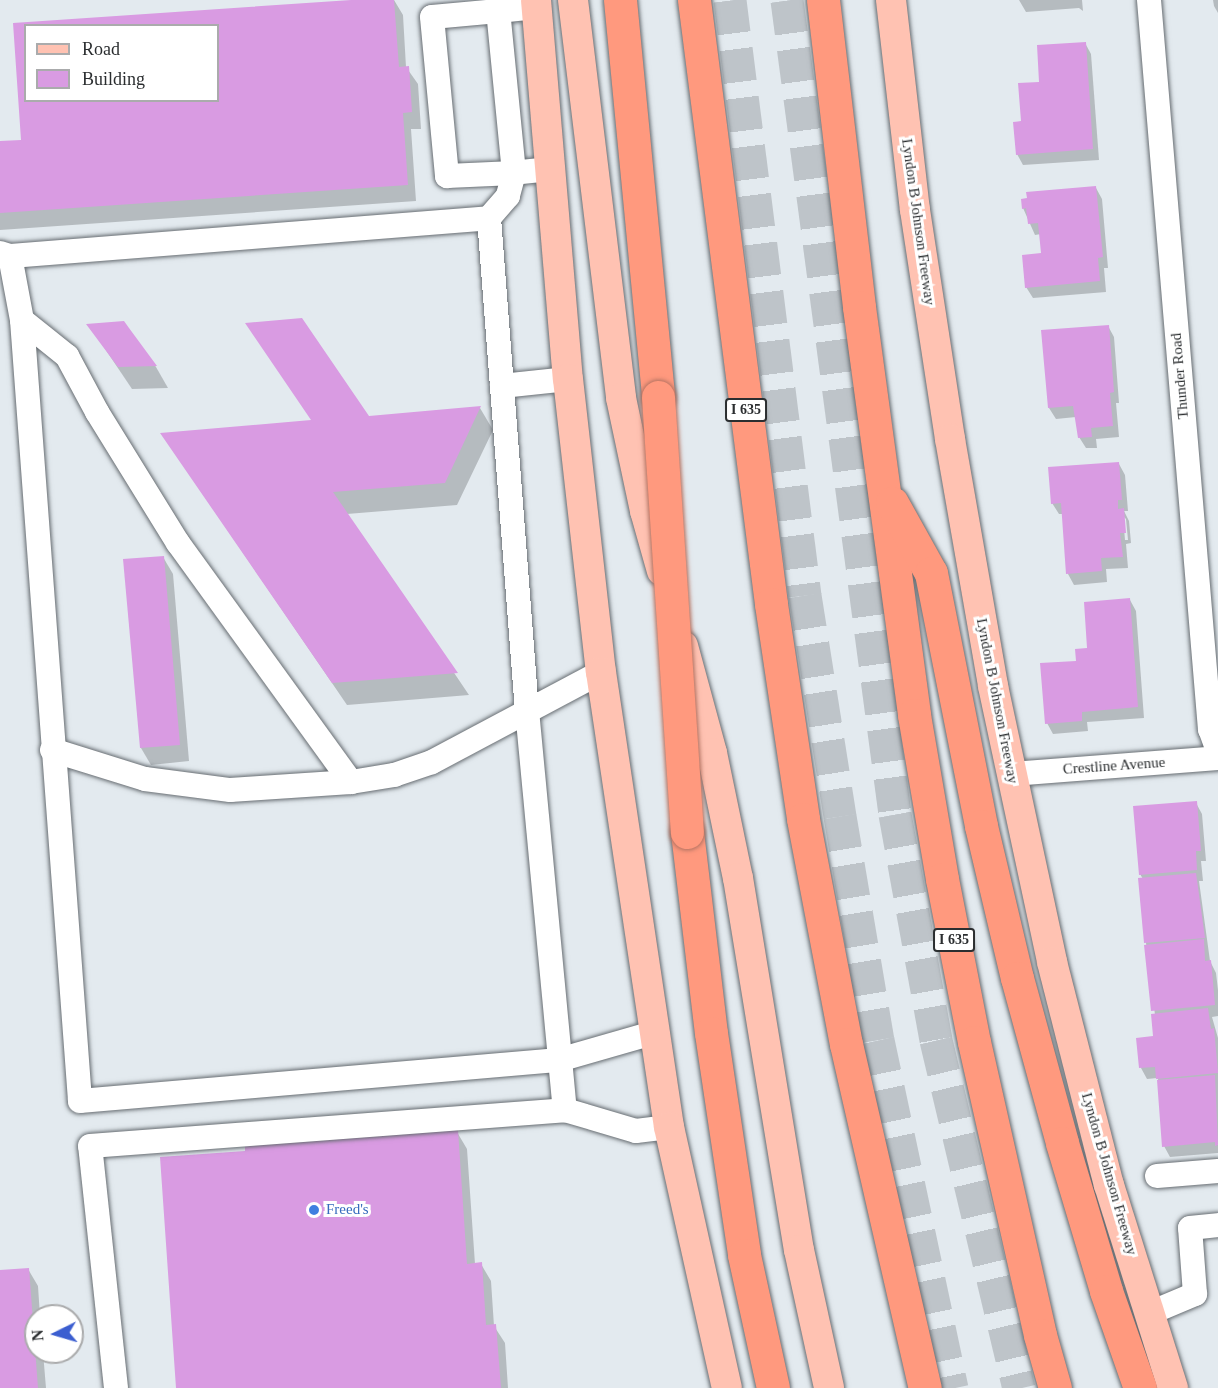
<!DOCTYPE html>
<html>
<head>
<meta charset="utf-8">
<style>
	body { margin:0 }
	#map { position:relative; width:1218px; height:1388px; overflow:hidden; background:#e3eaef; font-family:Georgia,serif }
	div>[style] { position:absolute }
	.shadow>* { inset:0; background:#0003 }
	.building>* { inset:0; background:#d99be2 }
	.highway-tunnel>* { height:33px; margin-top:-16.5px; transform-origin:0; background:repeating-linear-gradient(90deg,#bec4c9 0 33px,transparent 0 49px) }
	.roads { filter:drop-shadow(0 0 2px #676d72) drop-shadow(0 0 2px #676d72) }
	.minor>* { height:24px; margin:-12px; padding:0 12px; transform-origin:12px; border-radius:12px; background:#fff }
	.major>* { height:30px; margin:-15px; padding:0 15px; transform-origin:15px; border-radius:15px; background:#ffc2b2 }
	.highway>* { height:33px; margin:-16.5px; padding:0 16.5px; transform-origin:16.5px; border-radius:16.5px; background:#ff997e }
	.bridges { filter:drop-shadow(0 0 2px #b57463) drop-shadow(0 0 2px #b57463) }
	.highway-bridge>* { height:33px; margin:-16.5px; padding:0 16.5px; transform-origin:16.5px; border-radius:16.5px; background:#ff997e }
	.dots>* { width:16px; height:16px; translate:-50% -50%; box-sizing:border-box; border:3px solid #fff; border-radius:50% }
	span { translate:-50% -50%; white-space:nowrap; text-align:center; line-height:1.15; -webkit-text-stroke:6px #fff; paint-order:stroke }
	.shield-label span { padding:2px 4px; background:#fff; border:2px solid; border-radius:4px; -webkit-text-stroke-width:0 }
	.shield-label { font-size:14px; color:#2b2e30; font-weight:700 }
	.street-label { font-size:15px; color:#2b2e30 }
	.shop-label { font-size:15px; color:#366cbe }
	.left { translate:0 -50%; text-align:left }
	.legend { position:absolute; left:24px; top:24px; width:195px; height:78px; box-sizing:border-box; background:#fff; border:2px solid #aaabac; margin:0; padding:8px 10px; list-style:none; font-size:18px; color:#2b2e30 }
	.legend li { display:flex; align-items:center; gap:12px; height:30px }
	.legend b { width:30px; border:2px solid #aaabac }
	.north { position:absolute; left:24px; top:1304px; width:60px; height:60px; box-sizing:border-box; background:#fff; border:2px solid #aaabac; border-radius:50%; rotate:265deg; font-size:16px; font-weight:700; line-height:24px; text-align:center; color:#2b2e30 }
	.north::after { content:''; display:block; margin:auto; width:21px; height:27px; background:#3b5ed0; clip-path:polygon(50% 0,100% 100%,50% 72%,0 100%) }
</style>
</head>
<body>
<div id="map">
	<div class="shadow">
		<i style="clip-path:polygon(evenodd,373px 0,394px 0,403px 15px,406px 67px,418px 84px,421px 129px,411px 129px,416px 201px,0 230px,0 143px,23px 141px,14px 24px,373px 0,26px 26px,218px 26px,218px 100px,26px 100px,26px 26px)"></i>
		<i style="clip-path:polygon(1082px 0,1083px 11px,1079px 8px,1026px 12px,1019px 0)"></i>
		<i style="clip-path:polygon(1213px 0,1218px 0,1218px 13px,1214px 6px)"></i>
		<i style="clip-path:polygon(1085px 43px,1091px 54px,1099px 160px,1023px 165px,1017px 154px,1022px 123px,1041px 83px)"></i>
		<i style="clip-path:polygon(1096px 188px,1102px 199px,1108px 268px,1104px 268px,1106px 292px,1033px 298px,1026px 287px,1042px 255px,1041px 234px,1035px 235px,1023px 208px)"></i>
		<i style="clip-path:polygon(124px 323px,156px 367px,168px 388px,132px 389px,89px 325px)"></i>
		<i style="clip-path:polygon(1108px 326px,1114px 337px,1119px 403px,1116px 403px,1119px 437px,1096px 439px,1097px 448px,1086px 448px,1079px 437px,1076px 417px,1056px 419px,1049px 408px)"></i>
		<i style="clip-path:polygon(480px 408px,493px 430px,457px 505px,347px 514px,469px 695px,347px 705px,162px 434px)"></i>
		<i style="clip-path:polygon(evenodd,1119px 464px,1125px 475px,1128px 511px,1124px 511px,1129px 521px,1131px 543px,1126px 544px,1128px 568px,1106px 569px,1107px 582px,1074px 585px,1068px 574px,1063px 514px,1059px 514px,1052px 503px,1119px 464px,1123px 516px,1126px 519px,1128px 540px,1125px 540px,1123px 516px)"></i>
		<i style="clip-path:polygon(163px 557px,173px 574px,189px 761px,151px 765px,141px 748px,125px 561px)"></i>
		<i style="clip-path:polygon(1130px 600px,1136px 611px,1144px 718px,1087px 722px,1088px 731px,1053px 734px,1047px 723px,1077px 662px)"></i>
		<i style="clip-path:polygon(1196px 803px,1202px 814px,1206px 861px,1201px 861px,1203px 881px,1199px 881px,1210px 961px,1216px 973px,1218px 990px,1218px 1016px,1212px 1017px,1218px 1038px,1218px 1153px,1170px 1157px,1164px 1146px,1159px 1081px,1157px 1078px,1147px 1079px,1141px 1068px,1155px 1038px,1155px 1015px,1146px 943px,1143px 879px,1140px 874px)"></i>
		<i style="clip-path:polygon(457px 1132px,467px 1149px,475px 1264px,481px 1264px,491px 1281px,494px 1326px,505px 1343px,508px 1388px,178px 1388px)"></i>
		<i style="clip-path:polygon(28px 1269px,38px 1286px,40px 1316px,36px 1316px,36px 1352px,43px 1352px,46px 1388px,0 1388px,0 1271px)"></i>
	</div>
	<div class="building">
		<i style="clip-path:polygon(evenodd,351px 0,394px 0,399px 67px,409px 66px,412px 112px,403px 113px,408px 185px,0 213px,0 141px,21px 140px,13px 23px,351px 0,26px 26px,218px 26px,218px 100px,26px 100px,26px 26px)"></i>
		<i style="clip-path:polygon(1086px 42px,1093px 149px,1016px 155px,1013px 122px,1021px 121px,1018px 83px,1039px 82px,1037px 45px)"></i>
		<i style="clip-path:polygon(1096px 186px,1103px 257px,1098px 258px,1100px 281px,1025px 288px,1022px 255px,1041px 253px,1038px 223px,1028px 224px,1026px 208px,1022px 209px,1021px 199px,1027px 198px,1026px 192px)"></i>
		<i style="clip-path:polygon(302px 318px,369px 416px,481px 406px,445px 483px,333px 492px,458px 673px,332px 683px,160px 433px,311px 420px,245px 323px)"></i>
		<i style="clip-path:polygon(124px 321px,129px 328px,157px 366px,118px 367px,86px 324px)"></i>
		<i style="clip-path:polygon(1109px 325px,1114px 392px,1110px 393px,1113px 426px,1091px 428px,1092px 437px,1078px 438px,1073px 406px,1048px 408px,1041px 330px)"></i>
		<i style="clip-path:polygon(1119px 462px,1122px 500px,1118px 500px,1118px 509px,1124px 508px,1126px 533px,1120px 533px,1123px 557px,1101px 558px,1102px 571px,1066px 574px,1061px 503px,1051px 504px,1048px 467px)"></i>
		<i style="clip-path:polygon(164px 556px,180px 745px,140px 748px,123px 559px)"></i>
		<i style="clip-path:polygon(1130px 598px,1138px 707px,1082px 712px,1082px 721px,1045px 724px,1040px 663px,1076px 661px,1075px 649px,1087px 648px,1084px 602px)"></i>
		<i style="clip-path:polygon(1197px 801px,1201px 851px,1196px 851px,1197px 870px,1139px 875px,1133px 806px)"></i>
		<i style="clip-path:polygon(1196px 873px,1205px 938px,1144px 943px,1138px 878px)"></i>
		<i style="clip-path:polygon(1204px 939px,1205px 961px,1211px 960px,1215px 1005px,1151px 1011px,1144px 945px)"></i>
		<i style="clip-path:polygon(1208px 1008px,1211px 1029px,1214px 1028px,1218px 1073px,1156px 1079px,1155px 1067px,1139px 1068px,1136px 1038px,1153px 1036px,1151px 1014px)"></i>
		<i style="clip-path:polygon(1215px 1075px,1218px 1145px,1215px 1146px,1215px 1142px,1162px 1147px,1157px 1080px)"></i>
		<i style="clip-path:polygon(458px 1130px,467px 1264px,482px 1262px,486px 1325px,496px 1324px,501px 1388px,176px 1388px,160px 1157px,245px 1151px,245px 1146px)"></i>
		<i style="clip-path:polygon(29px 1268px,38px 1388px,0 1388px,0 1270px)"></i>
	</div>
	<div class="highway-tunnel">
		<i style="left:730px;top:0;width:600px;rotate:82.82deg"></i>
		<i style="left:805px;top:595px;width:224px;rotate:81deg"></i>
		<i style="left:840px;top:816px;width:227px;rotate:80.4deg"></i>
		<i style="left:878px;top:1040px;width:356px;rotate:78deg"></i>
		<i style="left:787px;top:0;width:821px;rotate:82.44deg"></i>
		<i style="left:895px;top:814px;width:230px;rotate:79.7deg"></i>
		<i style="left:936px;top:1040px;width:358px;rotate:76.6deg"></i>
	</div>
	<div class="roads">
		<div class="minor">
			<i style="left:1149px;top:0;width:732px;rotate:85.22deg"></i>
			<i style="left:1210px;top:729px;width:23px;rotate:70deg"></i>
			<i style="left:498px;top:11px;width:66px;rotate:174.8deg"></i>
			<i style="left:432px;top:17px;width:160px;rotate:84.6deg"></i>
			<i style="left:447px;top:176px;width:67px;rotate:-2.6deg"></i>
			<i style="left:514px;top:173px;width:163px;rotate:-95.6deg"></i>
			<i style="left:498px;top:11px;width:38px;rotate:-6deg"></i>
			<i style="left:550px;top:169px;width:36px;rotate:174deg"></i>
			<i style="left:514px;top:173px;width:24px;rotate:105deg"></i>
			<i style="left:508px;top:196px;width:29px;rotate:131deg"></i>
			<i style="left:489px;top:218px;width:493px;rotate:85.6deg"></i>
			<i style="left:527px;top:710px;width:402px;rotate:84.6deg"></i>
			<i style="left:0;top:253px;width:10px;rotate:17deg"></i>
			<i style="left:10px;top:256px;width:65px;rotate:79.4deg"></i>
			<i style="left:22px;top:320px;width:783px;rotate:85.75deg"></i>
			<i style="left:80px;top:1101px;width:481px;rotate:-4.9deg"></i>
			<i style="left:559px;top:1060px;width:101px;rotate:-16.1deg"></i>
			<i style="left:10px;top:256px;width:481px;rotate:-4.5deg"></i>
			<i style="left:22px;top:320px;width:58px;rotate:38.7deg"></i>
			<i style="left:67px;top:356px;width:64px;rotate:61.8deg"></i>
			<i style="left:97px;top:412px;width:154px;rotate:58.3deg"></i>
			<i style="left:178px;top:543px;width:295px;rotate:54.1deg"></i>
			<i style="left:502px;top:386px;width:66px;rotate:-6.1deg"></i>
			<i style="left:52px;top:750px;width:97px;rotate:17.3deg"></i>
			<i style="left:145px;top:779px;width:86px;rotate:7.4deg"></i>
			<i style="left:230px;top:790px;width:121px;rotate:-3.8deg"></i>
			<i style="left:351px;top:782px;width:44px;rotate:-9.2deg"></i>
			<i style="left:394px;top:775px;width:40px;rotate:-18.9deg"></i>
			<i style="left:432px;top:762px;width:191px;rotate:-28deg"></i>
			<i style="left:1011px;top:774px;width:208px;rotate:-4.4deg"></i>
			<i style="left:1157px;top:1176px;width:61px;rotate:-4.7deg"></i>
			<i style="left:1150px;top:1313px;width:49px;rotate:-22.9deg"></i>
			<i style="left:1195px;top:1294px;width:66px;rotate:-94.3deg"></i>
			<i style="left:1190px;top:1228px;width:28px;rotate:-6deg"></i>
			<i style="left:116px;top:1388px;width:243px;rotate:-96.1deg"></i>
			<i style="left:90px;top:1146px;width:476px;rotate:-4.3deg"></i>
			<i style="left:565px;top:1110px;width:74px;rotate:16.5deg"></i>
			<i style="left:636px;top:1131px;width:33px;rotate:-7deg"></i>
		</div>
		<div class="major">
			<i style="left:536px;top:0;width:380px;rotate:85.2deg"></i>
			<i style="left:568px;top:379px;width:295px;rotate:83.6deg"></i>
			<i style="left:601px;top:672px;width:460px;rotate:81.5deg"></i>
			<i style="left:669px;top:1127px;width:267px;rotate:77.5deg"></i>
			<i style="left:573px;top:0;width:401px;rotate:83.1deg"></i>
			<i style="left:621px;top:398px;width:116px;rotate:78deg"></i>
			<i style="left:645px;top:511px;width:62px;rotate:74.2deg"></i>
			<i style="left:891px;top:0;width:211px;rotate:83.5deg"></i>
			<i style="left:915px;top:210px;width:232px;rotate:81.3deg"></i>
			<i style="left:950px;top:439px;width:251px;rotate:80.1deg"></i>
			<i style="left:993px;top:686px;width:282px;rotate:77.9deg"></i>
			<i style="left:1052px;top:962px;width:230px;rotate:75.7deg"></i>
			<i style="left:1109px;top:1185px;width:213px;rotate:72.5deg"></i>
			<i style="left:683px;top:646px;width:111px;rotate:74.8deg"></i>
			<i style="left:712px;top:753px;width:128px;rotate:78.3deg"></i>
			<i style="left:738px;top:878px;width:377px;rotate:80.7deg"></i>
			<i style="left:799px;top:1250px;width:141px;rotate:77.7deg"></i>
		</div>
		<div class="highway">
			<i style="left:620px;top:0;width:399px;rotate:84.5deg"></i>
			<i style="left:694px;top:0;width:609px;rotate:82.73deg"></i>
			<i style="left:771px;top:604px;width:217px;rotate:81.5deg"></i>
			<i style="left:803px;top:819px;width:229px;rotate:79.2deg"></i>
			<i style="left:846px;top:1044px;width:353px;rotate:77.1deg"></i>
			<i style="left:823px;top:0;width:309px;rotate:83.3deg"></i>
			<i style="left:859px;top:307px;width:412px;rotate:82.3deg"></i>
			<i style="left:914px;top:715px;width:166px;rotate:80.3deg"></i>
			<i style="left:942px;top:879px;width:166px;rotate:78.9deg"></i>
			<i style="left:974px;top:1042px;width:300px;rotate:77.3deg"></i>
			<i style="left:1040px;top:1335px;width:55px;rotate:74.2deg"></i>
			<i style="left:892px;top:503px;width:80px;rotate:60.9deg"></i>
			<i style="left:931px;top:573px;width:258px;rotate:78.8deg"></i>
			<i style="left:981px;top:826px;width:156px;rotate:76.7deg"></i>
			<i style="left:1017px;top:978px;width:171px;rotate:74.7deg"></i>
			<i style="left:1062px;top:1143px;width:154px;rotate:73.4deg"></i>
			<i style="left:1106px;top:1291px;width:103px;rotate:70.7deg"></i>
			<i style="left:687px;top:832px;width:202px;rotate:83.2deg"></i>
			<i style="left:711px;top:1033px;width:224px;rotate:81.5deg"></i>
			<i style="left:744px;top:1255px;width:136px;rotate:77.7deg"></i>
		</div>
	</div>
	<div class="bridges">
		<div class="highway-bridge">
			<i style="left:658px;top:397px;width:436px;rotate:86.2deg"></i>
		</div>
	</div>
	<div class="dots">
		<i style="left:314px;top:1210px;background:#3f7fe0"></i>
	</div>
	<div class="shield-label">
		<span style="left:746px;top:410px">I 635</span>
		<span style="left:954px;top:940px">I 635</span>
	</div>
	<div class="street-label">
		<span style="left:918px;top:222px;rotate:82deg">Lyndon B Johnson Freeway</span>
		<span style="left:1180px;top:376px;rotate:-95deg">Thunder Road</span>
		<span style="left:997px;top:701px;rotate:79deg">Lyndon B Johnson Freeway</span>
		<span style="left:1114px;top:766px;rotate:-4deg">Crestline Avenue</span>
		<span style="left:1109px;top:1174px;rotate:74deg">Lyndon B Johnson Freeway</span>
	</div>
	<div class="shop-label">
		<span class="left" style="left:326px;top:1210px">Freed's</span>
	</div>
	<ul class="legend">
	<li><b style="height:8px;background:#ffc2b2"></b>Road</li>
	<li><b style="height:16px;background:#d99be2"></b>Building</li>
	</ul>
	<div class="north">N</div>
</div>
</body>
</html>
